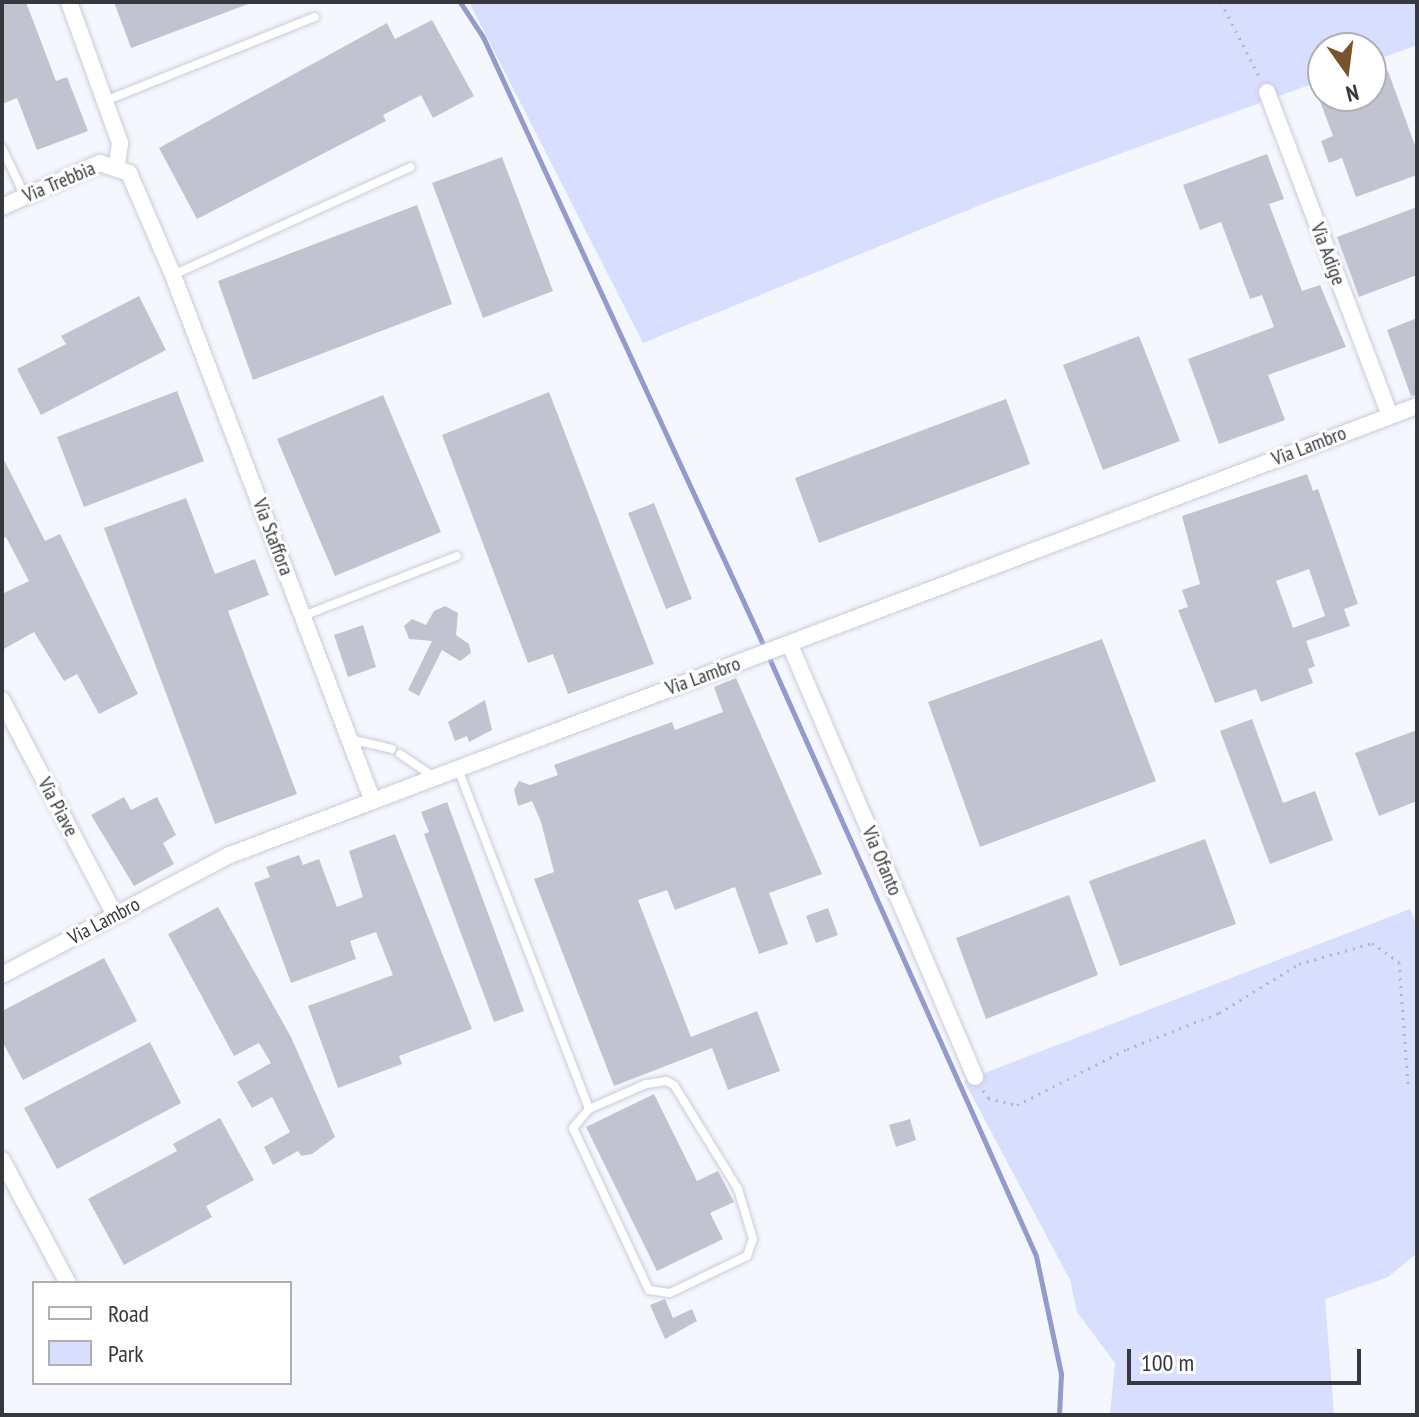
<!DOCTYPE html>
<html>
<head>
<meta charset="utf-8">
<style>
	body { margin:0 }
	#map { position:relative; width:1419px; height:1417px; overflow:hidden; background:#f5f7fe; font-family:"PT Sans Narrow",sans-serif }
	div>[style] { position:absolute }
	.green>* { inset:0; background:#d7defe }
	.stream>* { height:5px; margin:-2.5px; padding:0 2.5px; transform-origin:2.5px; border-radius:2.5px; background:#929bcc }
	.building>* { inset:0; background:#c1c4d0 }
	.path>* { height:3px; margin-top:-1.5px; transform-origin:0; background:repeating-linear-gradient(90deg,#b7b8bf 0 2px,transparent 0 8px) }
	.roads { filter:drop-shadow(0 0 2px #c9ccd9) drop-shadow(0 0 2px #c9ccd9) }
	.service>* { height:8px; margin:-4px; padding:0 4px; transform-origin:4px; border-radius:4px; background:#fff }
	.minor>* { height:16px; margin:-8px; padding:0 8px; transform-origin:8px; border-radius:8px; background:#fff }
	span { translate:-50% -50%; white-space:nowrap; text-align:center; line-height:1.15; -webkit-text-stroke:6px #fff; paint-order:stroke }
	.street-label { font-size:20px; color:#37383d }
	.frame { position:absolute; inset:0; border:4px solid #37383d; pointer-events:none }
	.legend { position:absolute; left:32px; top:1281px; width:260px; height:104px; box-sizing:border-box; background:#fff; border:2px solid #afafb1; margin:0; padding:10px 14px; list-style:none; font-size:24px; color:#37383d }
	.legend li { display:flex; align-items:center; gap:16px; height:40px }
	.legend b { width:40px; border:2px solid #afafb1 }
	.north { position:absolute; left:1307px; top:32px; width:80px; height:80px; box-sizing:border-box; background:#fff; border:2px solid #afafb1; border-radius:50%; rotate:166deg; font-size:22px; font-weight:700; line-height:32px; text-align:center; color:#37383d }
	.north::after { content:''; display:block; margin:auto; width:28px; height:36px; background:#78542e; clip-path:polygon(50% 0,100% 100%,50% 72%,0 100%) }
	.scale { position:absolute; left:1127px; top:1349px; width:234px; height:36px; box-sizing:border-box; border:4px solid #37383d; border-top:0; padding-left:10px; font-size:24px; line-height:28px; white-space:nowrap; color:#37383d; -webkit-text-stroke:6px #fff; paint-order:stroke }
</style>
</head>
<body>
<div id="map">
	<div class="green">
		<i style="clip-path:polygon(469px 2px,1417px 2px,1417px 45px,1371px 62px,1371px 48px,1323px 48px,1323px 80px,995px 199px,643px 343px)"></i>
		<i style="clip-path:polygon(1410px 909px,1417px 926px,1417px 1253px,1388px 1277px,1325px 1299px,1334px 1415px,1110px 1415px,1115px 1363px,1077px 1312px,1070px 1280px,964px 1081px)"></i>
	</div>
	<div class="stream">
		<i style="left:460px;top:2px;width:42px;rotate:56.7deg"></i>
		<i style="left:483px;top:37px;width:654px;rotate:65.24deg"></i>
		<i style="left:757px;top:631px;width:684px;rotate:65.94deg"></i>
		<i style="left:1036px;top:1256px;width:121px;rotate:78deg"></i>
		<i style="left:1061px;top:1374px;width:41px;rotate:92.8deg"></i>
	</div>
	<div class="building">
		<i style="clip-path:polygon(2px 2px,26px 2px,56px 81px,67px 77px,88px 131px,37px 150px,17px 98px,2px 104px)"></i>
		<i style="clip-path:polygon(114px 2px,250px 2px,251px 3px,131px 48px)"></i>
		<i style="clip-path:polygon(432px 20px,474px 96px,433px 118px,421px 95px,383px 115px,386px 121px,197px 219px,159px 148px,387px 23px,395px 39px)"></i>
		<i style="clip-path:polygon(1388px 71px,1417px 151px,1417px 175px,1356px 197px,1342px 158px,1329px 163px,1321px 141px,1333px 136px,1318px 96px,1371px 96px,1371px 78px)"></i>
		<i style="clip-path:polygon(1267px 154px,1284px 199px,1269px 204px,1302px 291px,1320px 285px,1346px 347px,1268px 375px,1285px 420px,1219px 444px,1188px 359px,1274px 327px,1262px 295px,1250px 299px,1221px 222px,1200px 230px,1183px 185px)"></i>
		<i style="clip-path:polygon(502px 157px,553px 291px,483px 318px,432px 183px)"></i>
		<i style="clip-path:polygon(417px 205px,452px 304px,253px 380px,218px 281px)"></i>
		<i style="clip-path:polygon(1417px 207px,1417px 275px,1359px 297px,1337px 237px)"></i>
		<i style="clip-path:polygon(139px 296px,166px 350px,41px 415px,17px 369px,66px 344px,61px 336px)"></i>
		<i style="clip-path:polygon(1417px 318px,1417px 395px,1411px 396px,1387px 330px)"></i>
		<i style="clip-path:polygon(1139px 336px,1180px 441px,1103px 470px,1063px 365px)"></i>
		<i style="clip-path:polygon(177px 391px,204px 461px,84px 507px,57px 437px)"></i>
		<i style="clip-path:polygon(549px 392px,654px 664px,568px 694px,553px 654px,528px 663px,442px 435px)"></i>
		<i style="clip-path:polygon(383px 395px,441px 532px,335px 576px,277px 439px)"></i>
		<i style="clip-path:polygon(1006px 399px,1030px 464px,819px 543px,795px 478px)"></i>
		<i style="clip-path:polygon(2px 456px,45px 541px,60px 534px,138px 694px,99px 714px,77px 674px,64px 681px,34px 632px,2px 650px,2px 594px,29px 581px,6px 537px,2px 539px)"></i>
		<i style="clip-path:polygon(evenodd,1307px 474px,1313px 491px,1318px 489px,1358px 604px,1344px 609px,1350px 626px,1306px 641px,1315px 666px,1308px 669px,1313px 683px,1261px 702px,1256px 689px,1215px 703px,1178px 610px,1188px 607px,1182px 590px,1200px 584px,1182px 516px,1307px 474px,1309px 569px,1325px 616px,1293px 628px,1276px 581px,1309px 569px)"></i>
		<i style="clip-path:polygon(186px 498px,215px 574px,255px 559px,269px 595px,228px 611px,297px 794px,215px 824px,104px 528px)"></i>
		<i style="clip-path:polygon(654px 503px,692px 599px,666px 609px,628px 513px)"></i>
		<i style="clip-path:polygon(445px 606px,458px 613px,456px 635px,469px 644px,471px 653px,460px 661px,442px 650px,419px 696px,408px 690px,432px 641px,409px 639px,404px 626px,412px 619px,426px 625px,434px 611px)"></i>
		<i style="clip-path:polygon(363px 625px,376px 667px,348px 677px,334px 635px)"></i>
		<i style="clip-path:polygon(1102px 639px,1156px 781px,980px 847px,928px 702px)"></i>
		<i style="clip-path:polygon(736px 678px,822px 874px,769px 893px,788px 944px,759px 954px,735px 887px,675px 910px,667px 890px,638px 900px,691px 1037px,757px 1011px,780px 1071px,728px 1090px,712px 1048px,614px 1086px,534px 879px,554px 872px,541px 822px,532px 801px,518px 806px,514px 790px,519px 781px,530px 785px,558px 775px,554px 765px,672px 722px,675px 730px,723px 712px,714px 687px)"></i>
		<i style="clip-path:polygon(485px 700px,492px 730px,469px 742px,467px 736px,455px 741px,448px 722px)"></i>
		<i style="clip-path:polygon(1252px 719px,1283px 803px,1315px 791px,1333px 840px,1270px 864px,1220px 731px)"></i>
		<i style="clip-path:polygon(1417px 730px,1417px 801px,1379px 816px,1355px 753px)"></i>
		<i style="clip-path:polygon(124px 797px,131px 810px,157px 797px,176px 835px,163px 843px,174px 864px,134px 886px,91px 815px)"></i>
		<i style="clip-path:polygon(447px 802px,524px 1011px,494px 1022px,424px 834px,429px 832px,421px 812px)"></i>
		<i style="clip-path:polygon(395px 834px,472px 1029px,399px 1056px,402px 1064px,338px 1088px,308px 1006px,393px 975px,376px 932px,350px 941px,356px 959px,291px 983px,254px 883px,270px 877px,266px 867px,299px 855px,303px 865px,319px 859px,337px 907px,363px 897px,349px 851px)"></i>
		<i style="clip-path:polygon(1205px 839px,1236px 924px,1120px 966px,1089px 881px)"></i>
		<i style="clip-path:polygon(1069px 895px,1098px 975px,986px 1019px,956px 938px)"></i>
		<i style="clip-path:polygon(218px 907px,291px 1037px,335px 1137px,312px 1154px,301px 1156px,298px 1151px,273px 1165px,264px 1147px,290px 1132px,272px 1097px,252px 1108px,237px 1082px,271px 1063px,259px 1043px,234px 1056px,168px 934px)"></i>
		<i style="clip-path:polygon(828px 908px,838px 935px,816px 943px,806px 916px)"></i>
		<i style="clip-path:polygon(104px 958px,137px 1021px,23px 1080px,2px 1041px,2px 1011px)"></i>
		<i style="clip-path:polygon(150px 1042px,181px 1103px,57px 1169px,24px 1108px)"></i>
		<i style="clip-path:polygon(654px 1094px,697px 1181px,718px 1171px,734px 1202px,710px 1213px,723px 1239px,657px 1271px,586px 1127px)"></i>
		<i style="clip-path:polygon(220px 1118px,254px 1180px,206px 1206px,212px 1217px,124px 1265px,88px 1199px,177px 1151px,173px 1144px)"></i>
		<i style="clip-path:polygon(910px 1119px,916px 1140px,896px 1147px,889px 1125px)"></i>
		<i style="clip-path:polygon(665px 1299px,673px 1318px,692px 1309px,697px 1321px,665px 1339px,650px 1305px)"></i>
	</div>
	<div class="path">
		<i style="left:1221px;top:2px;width:88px;rotate:62.9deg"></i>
		<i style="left:983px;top:1090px;width:9px;rotate:58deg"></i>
		<i style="left:988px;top:1098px;width:30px;rotate:14deg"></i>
		<i style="left:1017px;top:1105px;width:123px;rotate:-27deg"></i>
		<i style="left:1127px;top:1049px;width:99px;rotate:-21.4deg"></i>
		<i style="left:1219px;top:1013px;width:94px;rotate:-31.5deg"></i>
		<i style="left:1299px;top:964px;width:76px;rotate:-16deg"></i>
		<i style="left:1372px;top:943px;width:33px;rotate:35deg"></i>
		<i style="left:1399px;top:962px;width:123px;rotate:85.8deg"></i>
	</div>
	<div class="roads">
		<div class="service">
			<i style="left:105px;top:101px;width:226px;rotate:-21.8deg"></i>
			<i style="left:2px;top:148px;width:53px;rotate:64.4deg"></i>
			<i style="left:173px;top:275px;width:261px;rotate:-24.4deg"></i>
			<i style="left:303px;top:616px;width:165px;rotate:-21.3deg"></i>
			<i style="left:350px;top:739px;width:43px;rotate:13.4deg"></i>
			<i style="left:400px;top:754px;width:40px;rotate:34deg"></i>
			<i style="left:458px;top:769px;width:364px;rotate:68.9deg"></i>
			<i style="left:589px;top:1109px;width:25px;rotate:130deg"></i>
			<i style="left:573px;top:1128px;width:179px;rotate:64.9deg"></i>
			<i style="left:649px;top:1290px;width:21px;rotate:8deg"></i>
			<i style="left:670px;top:1293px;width:85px;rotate:-25.7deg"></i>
			<i style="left:747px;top:1256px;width:18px;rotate:-71deg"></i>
			<i style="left:753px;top:1239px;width:52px;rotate:-106.7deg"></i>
			<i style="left:738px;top:1189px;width:122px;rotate:-121.6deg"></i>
			<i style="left:674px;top:1085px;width:9px;rotate:-153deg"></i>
			<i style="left:666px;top:1081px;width:20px;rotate:171deg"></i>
			<i style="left:646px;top:1084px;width:62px;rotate:156.3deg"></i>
		</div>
		<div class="minor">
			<i style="left:69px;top:2px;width:150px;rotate:70.1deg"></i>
			<i style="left:120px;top:143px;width:22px;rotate:98deg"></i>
			<i style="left:1267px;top:92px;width:346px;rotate:69.2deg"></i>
			<i style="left:2px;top:207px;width:107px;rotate:-24.2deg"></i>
			<i style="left:100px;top:163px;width:31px;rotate:19deg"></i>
			<i style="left:129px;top:173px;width:111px;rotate:66.7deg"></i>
			<i style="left:173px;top:275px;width:561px;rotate:69.2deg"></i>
			<i style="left:790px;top:645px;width:470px;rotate:66.8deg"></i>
			<i style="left:2px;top:700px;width:243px;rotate:62.3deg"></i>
			<i style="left:2px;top:975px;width:258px;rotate:-27.8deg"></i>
			<i style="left:230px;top:855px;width:1269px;rotate:-20.72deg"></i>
			<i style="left:2px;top:1160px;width:140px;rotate:61.8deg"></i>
		</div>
	</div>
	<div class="street-label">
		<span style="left:59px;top:182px;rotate:-23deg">Via Trebbia</span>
		<span style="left:1328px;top:254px;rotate:69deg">Via Adige</span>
		<span style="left:1309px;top:446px;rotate:-21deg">Via Lambro</span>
		<span style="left:273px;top:537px;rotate:69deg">Via Staffora</span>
		<span style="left:703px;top:676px;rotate:-20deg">Via Lambro</span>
		<span style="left:58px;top:807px;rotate:62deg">Via Piave</span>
		<span style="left:882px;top:861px;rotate:67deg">Via Ofanto</span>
		<span style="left:104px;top:921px;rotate:-28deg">Via Lambro</span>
	</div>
	<div class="frame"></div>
	<ul class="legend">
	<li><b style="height:10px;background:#fff"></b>Road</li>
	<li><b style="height:22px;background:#d7defe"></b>Park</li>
	</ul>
	<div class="north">N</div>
	<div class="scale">100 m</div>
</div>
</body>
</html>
